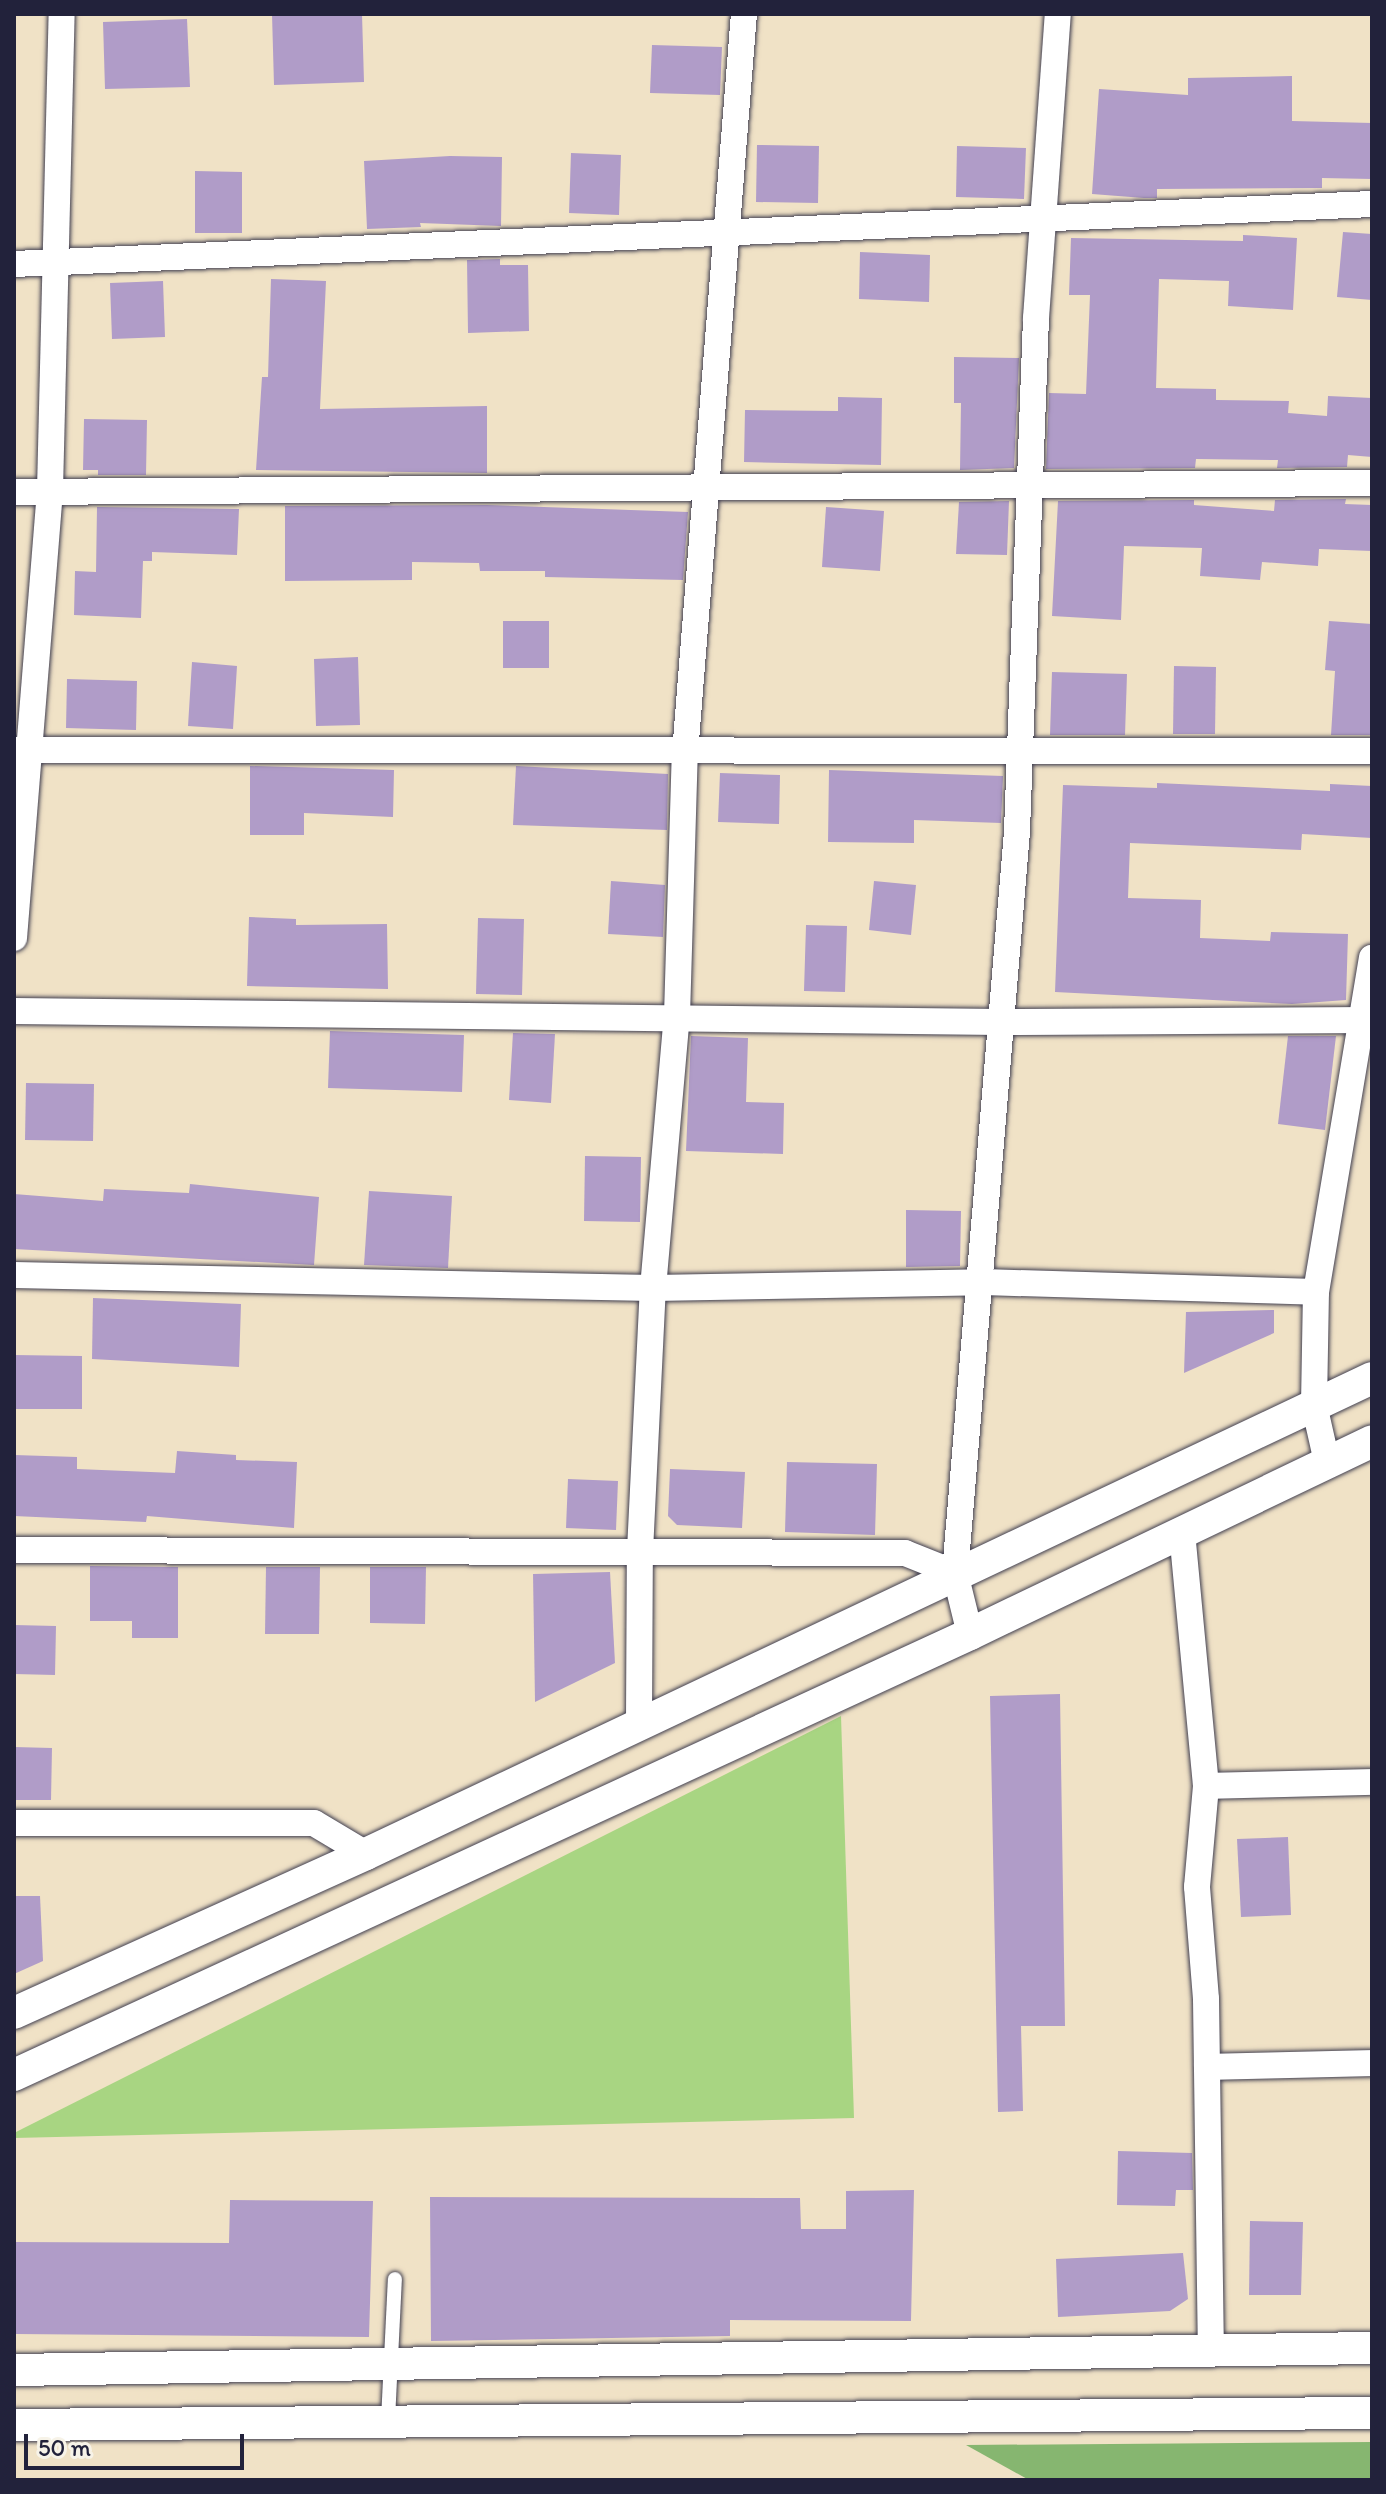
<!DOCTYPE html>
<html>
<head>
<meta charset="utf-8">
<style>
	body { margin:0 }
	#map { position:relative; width:1386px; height:2494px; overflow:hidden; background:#f0e2c6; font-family:Itim,sans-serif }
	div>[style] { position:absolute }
	.green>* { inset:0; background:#a8d582 }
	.forest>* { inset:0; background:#86b670 }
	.building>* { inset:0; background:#b09cc8 }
	.roads { filter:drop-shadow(0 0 2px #413f50) drop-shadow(0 0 2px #413f50) }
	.service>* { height:14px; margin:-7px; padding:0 7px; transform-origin:7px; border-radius:7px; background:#fff }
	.minor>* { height:26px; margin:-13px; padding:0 13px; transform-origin:13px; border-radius:13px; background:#fff }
	.tertiary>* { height:32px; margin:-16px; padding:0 16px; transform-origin:16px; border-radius:16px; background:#fff }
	span { translate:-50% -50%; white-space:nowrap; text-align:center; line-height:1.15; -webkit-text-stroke:6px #f7f3e8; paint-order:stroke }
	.frame { position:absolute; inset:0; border:16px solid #22223b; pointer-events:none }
	.scale { position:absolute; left:24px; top:2434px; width:220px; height:36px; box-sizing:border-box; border:4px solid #22223b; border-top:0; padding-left:10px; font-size:24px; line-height:28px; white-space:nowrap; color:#22223b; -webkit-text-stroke:6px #f7f3e8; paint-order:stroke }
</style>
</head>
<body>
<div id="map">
	<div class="green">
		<i style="clip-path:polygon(841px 1716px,854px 2118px,14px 2138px,14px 2133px)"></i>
	</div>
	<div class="forest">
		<i style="clip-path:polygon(1372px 2442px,1372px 2480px,1029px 2480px,966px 2445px)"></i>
	</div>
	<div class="building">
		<i style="clip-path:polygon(272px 14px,362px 14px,364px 82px,274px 85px)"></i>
		<i style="clip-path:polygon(187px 19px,190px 87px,105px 89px,103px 22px)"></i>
		<i style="clip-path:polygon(652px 45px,722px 47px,720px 95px,650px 93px)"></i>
		<i style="clip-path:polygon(1292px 76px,1292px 121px,1372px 123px,1372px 179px,1322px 178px,1322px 188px,1157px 189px,1157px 198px,1144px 198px,1092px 194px,1099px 89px,1188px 95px,1188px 78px)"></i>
		<i style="clip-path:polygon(757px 145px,819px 146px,818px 203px,756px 202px)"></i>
		<i style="clip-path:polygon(957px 146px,1026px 148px,1024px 199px,956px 197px)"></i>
		<i style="clip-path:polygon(571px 153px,621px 155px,619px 215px,569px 213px)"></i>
		<i style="clip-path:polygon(450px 156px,502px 157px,501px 226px,420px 223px,421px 227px,367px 229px,364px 161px)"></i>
		<i style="clip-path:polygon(195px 171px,242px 172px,242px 233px,195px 233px)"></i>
		<i style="clip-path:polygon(1343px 232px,1372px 234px,1372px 300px,1337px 297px)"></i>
		<i style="clip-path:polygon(1243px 235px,1297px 238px,1293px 310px,1228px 306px,1229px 281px,1159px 279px,1156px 388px,1216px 389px,1216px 400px,1289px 401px,1288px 413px,1327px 416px,1328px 396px,1372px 398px,1372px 457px,1348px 455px,1347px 467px,1277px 468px,1278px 460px,1196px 459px,1195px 468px,1046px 469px,1049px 393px,1086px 394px,1090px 295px,1069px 295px,1071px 238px,1243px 241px)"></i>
		<i style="clip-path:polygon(860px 252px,930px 255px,929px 302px,859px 299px)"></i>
		<i style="clip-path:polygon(500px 259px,500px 265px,528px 265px,529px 331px,468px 333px,467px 260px)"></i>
		<i style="clip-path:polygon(271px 279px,326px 281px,320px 409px,487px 406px,487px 473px,256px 470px,262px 377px,268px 377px)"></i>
		<i style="clip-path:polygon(163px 281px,165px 337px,112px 339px,110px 283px)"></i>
		<i style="clip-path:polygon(954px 357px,1019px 358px,1014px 468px,960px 470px,961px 403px,954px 403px)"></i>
		<i style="clip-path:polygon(838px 397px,882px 398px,881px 465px,744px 462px,745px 410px,838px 411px)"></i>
		<i style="clip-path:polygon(84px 419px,147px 420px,146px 475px,98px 475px,98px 470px,83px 470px)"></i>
		<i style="clip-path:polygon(1346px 499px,1345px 504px,1372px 505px,1372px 551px,1319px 549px,1318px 566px,1262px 562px,1260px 580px,1200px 576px,1202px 548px,1124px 546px,1121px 620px,1052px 616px,1058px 501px,1194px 500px,1194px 505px,1274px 511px,1275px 500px)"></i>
		<i style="clip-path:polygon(1009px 501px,1007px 555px,956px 554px,959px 502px)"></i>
		<i style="clip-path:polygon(487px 505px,688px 512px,683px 580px,545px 577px,545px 571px,480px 571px,479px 563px,412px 562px,412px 580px,285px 581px,285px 506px)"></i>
		<i style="clip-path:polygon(97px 507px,239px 509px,237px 555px,152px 552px,152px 561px,143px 561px,141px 618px,74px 615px,75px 571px,96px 572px)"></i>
		<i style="clip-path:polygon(826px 507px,884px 511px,880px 571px,822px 567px)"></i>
		<i style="clip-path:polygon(503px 621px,549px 621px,549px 668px,503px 668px)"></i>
		<i style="clip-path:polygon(1329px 621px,1372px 624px,1372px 735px,1331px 735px,1335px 671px,1325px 670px)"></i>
		<i style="clip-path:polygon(358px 657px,360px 725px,316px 726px,314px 659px)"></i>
		<i style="clip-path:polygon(192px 662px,237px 666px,233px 729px,188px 726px)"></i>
		<i style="clip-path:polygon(1174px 666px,1216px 667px,1215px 734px,1173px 734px)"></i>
		<i style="clip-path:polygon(1052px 672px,1127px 674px,1125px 735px,1050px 735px)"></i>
		<i style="clip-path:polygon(67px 679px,137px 681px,136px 730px,66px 728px)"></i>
		<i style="clip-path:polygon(250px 766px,394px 770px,393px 817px,304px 813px,304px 835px,250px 835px)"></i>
		<i style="clip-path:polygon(516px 766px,668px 774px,667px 830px,513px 825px)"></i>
		<i style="clip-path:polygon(829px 770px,1003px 776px,1001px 823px,914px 820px,914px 843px,828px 842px)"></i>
		<i style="clip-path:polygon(720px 773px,780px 775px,779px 824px,718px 822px)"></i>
		<i style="clip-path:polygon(1157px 783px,1330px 791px,1330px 784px,1372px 786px,1372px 838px,1302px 834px,1301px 850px,1130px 843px,1128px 898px,1201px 900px,1200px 938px,1270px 941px,1271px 932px,1348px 934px,1346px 1000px,1292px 1004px,1055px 992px,1063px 785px,1157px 788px)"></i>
		<i style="clip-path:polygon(611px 881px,665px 885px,663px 937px,608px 934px)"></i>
		<i style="clip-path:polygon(874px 881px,916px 885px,911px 935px,869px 930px)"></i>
		<i style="clip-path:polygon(249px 917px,296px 919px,296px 925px,387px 924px,388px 989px,247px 986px)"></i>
		<i style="clip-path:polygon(478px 918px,524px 919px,522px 995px,476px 994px)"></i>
		<i style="clip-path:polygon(806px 925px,847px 926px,845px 992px,804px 991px)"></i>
		<i style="clip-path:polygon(330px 1031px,464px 1035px,462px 1092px,328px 1088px)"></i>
		<i style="clip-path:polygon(513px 1033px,555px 1034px,551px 1103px,509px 1100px)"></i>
		<i style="clip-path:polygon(691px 1036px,748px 1038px,746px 1102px,784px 1103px,783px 1154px,686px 1151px)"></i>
		<i style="clip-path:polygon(1288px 1036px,1336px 1036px,1325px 1130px,1278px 1124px)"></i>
		<i style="clip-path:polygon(26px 1083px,94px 1084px,93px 1141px,25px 1140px)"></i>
		<i style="clip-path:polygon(585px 1156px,641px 1157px,640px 1222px,584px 1221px)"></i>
		<i style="clip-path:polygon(190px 1184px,319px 1197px,314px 1265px,14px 1249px,14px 1194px,103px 1201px,104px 1189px,189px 1193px)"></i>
		<i style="clip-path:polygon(369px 1191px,452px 1196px,448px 1268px,364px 1265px)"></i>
		<i style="clip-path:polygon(906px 1210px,961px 1211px,960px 1266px,906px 1267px)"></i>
		<i style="clip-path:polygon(93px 1298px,241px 1304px,239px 1367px,92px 1359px)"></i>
		<i style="clip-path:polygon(1274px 1310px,1274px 1333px,1184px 1373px,1186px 1312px)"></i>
		<i style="clip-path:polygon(14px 1355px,82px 1356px,82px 1409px,14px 1409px)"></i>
		<i style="clip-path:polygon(177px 1451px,236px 1455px,236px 1460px,297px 1462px,294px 1528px,147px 1516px,146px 1522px,14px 1516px,14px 1455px,77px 1457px,77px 1469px,175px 1473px)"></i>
		<i style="clip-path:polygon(787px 1462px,877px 1464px,875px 1535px,785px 1532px)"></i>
		<i style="clip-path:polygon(670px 1469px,745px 1472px,742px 1528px,677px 1525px,668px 1516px)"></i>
		<i style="clip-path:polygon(568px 1479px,618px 1481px,616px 1530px,566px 1528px)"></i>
		<i style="clip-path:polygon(90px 1566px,178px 1567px,178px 1638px,132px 1638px,132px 1621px,90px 1621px)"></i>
		<i style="clip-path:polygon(266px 1567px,320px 1567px,319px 1634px,265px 1634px)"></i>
		<i style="clip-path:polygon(370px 1567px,426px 1567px,425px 1624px,370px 1623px)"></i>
		<i style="clip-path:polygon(610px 1572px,615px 1663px,535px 1702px,533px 1574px)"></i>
		<i style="clip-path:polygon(14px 1625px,56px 1626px,55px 1675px,14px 1674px)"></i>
		<i style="clip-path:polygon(1060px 1694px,1065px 2026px,1021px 2026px,1023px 2111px,998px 2112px,990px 1696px)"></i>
		<i style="clip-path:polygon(14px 1747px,52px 1748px,51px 1800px,14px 1800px)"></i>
		<i style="clip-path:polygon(1288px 1837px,1291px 1915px,1241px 1917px,1237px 1839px)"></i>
		<i style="clip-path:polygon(14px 1896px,40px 1896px,43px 1961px,14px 1974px)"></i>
		<i style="clip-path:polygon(1118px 2151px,1192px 2153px,1193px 2190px,1176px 2190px,1175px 2206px,1117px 2205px)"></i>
		<i style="clip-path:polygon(914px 2190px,911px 2321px,730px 2320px,730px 2336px,431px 2341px,430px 2197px,800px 2198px,801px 2229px,846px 2229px,846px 2191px)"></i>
		<i style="clip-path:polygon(230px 2200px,373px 2201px,369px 2337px,14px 2334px,14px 2242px,229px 2243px)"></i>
		<i style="clip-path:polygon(1250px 2221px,1303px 2222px,1301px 2295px,1249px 2295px)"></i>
		<i style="clip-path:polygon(1183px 2253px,1188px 2299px,1170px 2311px,1058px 2317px,1056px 2259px)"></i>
	</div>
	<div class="roads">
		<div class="service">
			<i style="left:388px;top:2420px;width:141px;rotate:-87.2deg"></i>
		</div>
		<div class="minor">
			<i style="left:14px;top:264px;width:1359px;rotate:-2.53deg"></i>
			<i style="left:14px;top:492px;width:1358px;rotate:-0.38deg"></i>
			<i style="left:14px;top:750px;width:1358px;rotate:0.04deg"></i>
			<i style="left:14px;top:938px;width:449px;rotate:-85.4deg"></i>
			<i style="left:50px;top:490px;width:476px;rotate:-88.6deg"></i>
			<i style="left:14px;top:1011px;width:986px;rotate:0.64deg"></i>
			<i style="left:1000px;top:1022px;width:372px;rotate:-0.3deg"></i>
			<i style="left:14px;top:1275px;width:639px;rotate:1.17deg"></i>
			<i style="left:653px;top:1288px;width:330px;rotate:-1deg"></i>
			<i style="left:983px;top:1282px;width:333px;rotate:1.7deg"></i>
			<i style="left:1327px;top:1462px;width:58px;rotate:-102.8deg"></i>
			<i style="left:1314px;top:1405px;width:113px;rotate:-89deg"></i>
			<i style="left:1316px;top:1292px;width:339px;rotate:-80.5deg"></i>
			<i style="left:1182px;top:1532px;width:255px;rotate:84.6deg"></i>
			<i style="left:1206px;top:1786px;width:101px;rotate:95.1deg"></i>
			<i style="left:1197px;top:1887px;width:112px;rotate:85.4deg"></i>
			<i style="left:1206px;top:1999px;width:352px;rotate:89.2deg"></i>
			<i style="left:14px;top:1550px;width:891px;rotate:0.19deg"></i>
			<i style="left:905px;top:1553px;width:54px;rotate:21.8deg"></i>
			<i style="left:955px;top:1573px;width:63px;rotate:76.2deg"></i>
			<i style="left:955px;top:1573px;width:745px;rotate:-85.22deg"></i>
			<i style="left:1017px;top:831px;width:513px;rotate:-87.88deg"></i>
			<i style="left:1036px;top:318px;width:305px;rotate:-85.9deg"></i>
			<i style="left:639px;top:1720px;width:169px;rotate:-89.7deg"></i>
			<i style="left:640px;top:1551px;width:263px;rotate:-87.2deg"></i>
			<i style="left:653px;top:1288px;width:273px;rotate:-85deg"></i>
			<i style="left:677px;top:1016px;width:263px;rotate:-88.3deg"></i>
			<i style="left:685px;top:753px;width:741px;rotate:-85.44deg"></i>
			<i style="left:1206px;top:1786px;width:166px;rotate:-1.4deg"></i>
			<i style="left:14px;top:1823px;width:300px"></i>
			<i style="left:314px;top:1823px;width:61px;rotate:30.8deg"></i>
			<i style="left:1207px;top:2067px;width:165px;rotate:-1.4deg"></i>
		</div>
		<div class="tertiary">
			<i style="left:14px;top:2013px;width:386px;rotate:-24.3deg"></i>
			<i style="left:366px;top:1854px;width:1113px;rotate:-25.32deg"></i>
			<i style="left:14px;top:2075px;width:1053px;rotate:-24.76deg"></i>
			<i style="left:970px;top:1634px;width:446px;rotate:-25.6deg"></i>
			<i style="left:14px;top:2370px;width:1358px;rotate:-0.93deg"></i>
			<i style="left:14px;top:2425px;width:1358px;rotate:-0.51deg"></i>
		</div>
	</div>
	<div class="frame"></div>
	<div class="scale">50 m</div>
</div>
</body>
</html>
